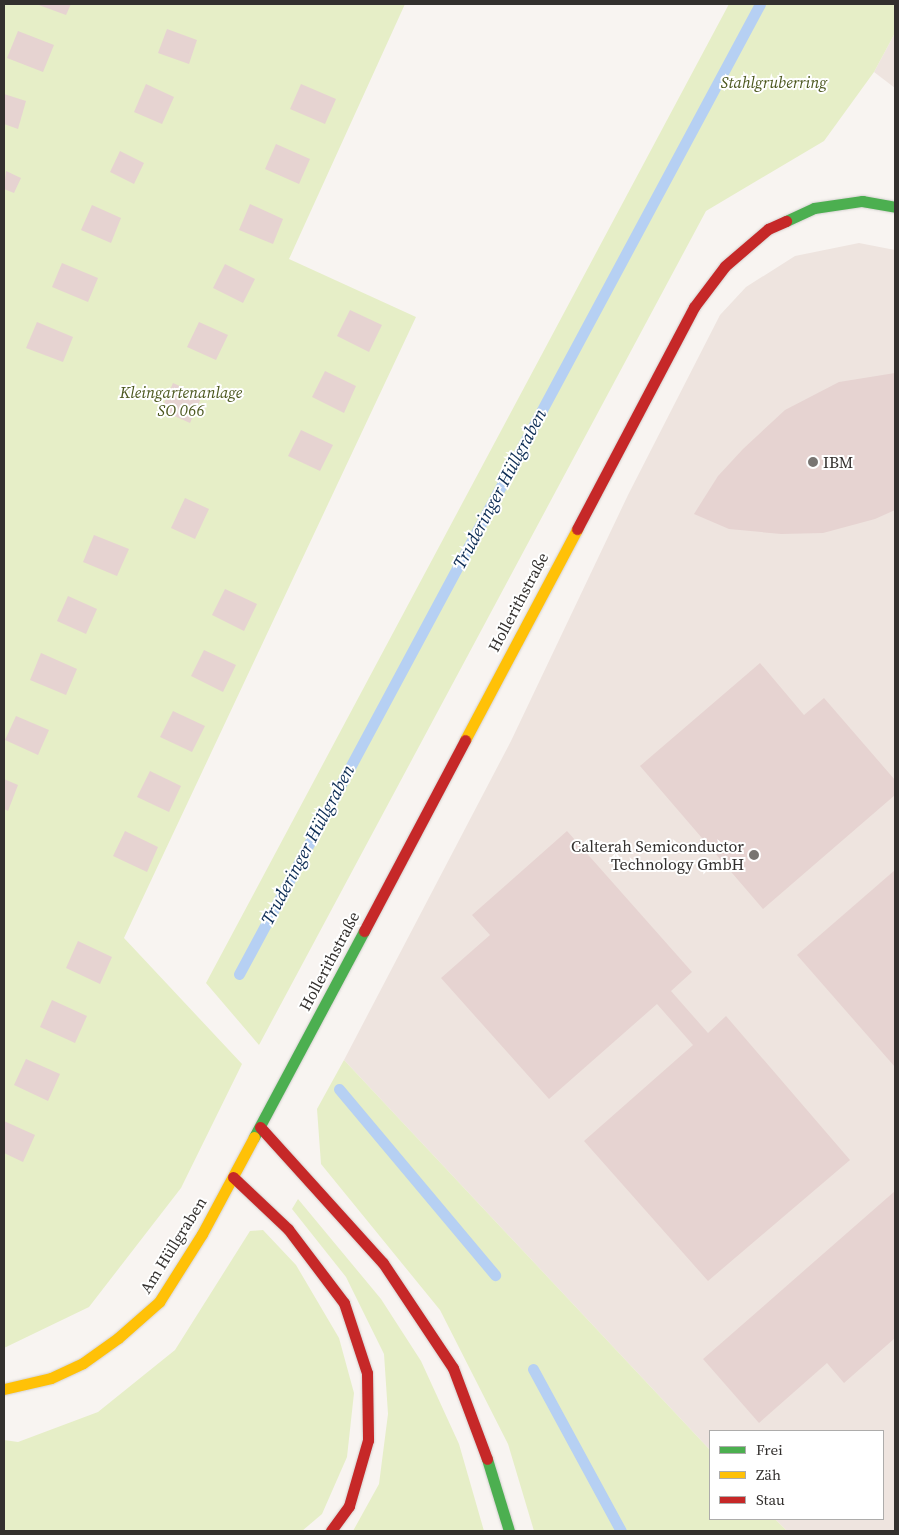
<!DOCTYPE html>
<html>
<head>
<meta charset="utf-8">
<style>
	body { margin:0 }
	#map { position:relative; width:899px; height:1535px; overflow:hidden; background:#f8f4f1; font-family:"Source Serif 4",serif }
	div>[style] { position:absolute }
	.built>* { inset:0; background:#eee4df }
	.green>* { inset:0; background:#e6eec7 }
	.stream>* { height:11px; margin:-5.5px; padding:0 5.5px; transform-origin:5.5px; border-radius:5.5px; background:#b6d0f3 }
	.building>* { inset:0; background:#e6d3d1 }
	.roads { filter:drop-shadow(0 0 1px #d4d1cf) drop-shadow(0 0 1px #d4d1cf) }
	.fast>* { height:11px; margin:-5.5px; padding:0 5.5px; transform-origin:5.5px; border-radius:5.5px; background:#4caf50 }
	.slow>* { height:11px; margin:-5.5px; padding:0 5.5px; transform-origin:5.5px; border-radius:5.5px; background:#ffc107 }
	.jam>* { height:11px; margin:-5.5px; padding:0 5.5px; transform-origin:5.5px; border-radius:5.5px; background:#c62828 }
	.dots>* { width:14px; height:14px; translate:-50% -50%; box-sizing:border-box; border:2px solid #fff; border-radius:50% }
	span { translate:-50% -50%; white-space:nowrap; text-align:center; line-height:1.15; -webkit-text-stroke:4px #fff; paint-order:stroke }
	.park-label { font-size:16px; color:#4b571e; font-style:italic }
	.poi-label { font-size:16px; color:#33302e }
	.left { translate:0 -50%; text-align:left }
	.right { translate:-100% -50%; text-align:right }
	.street-label { font-size:16px; color:#33302e }
	.water-label { font-size:18px; color:#0c2c54; font-style:italic }
	.frame { position:absolute; inset:0; border:5px solid #33302e; pointer-events:none }
	.legend { position:absolute; left:709px; top:1430px; width:175px; height:90px; box-sizing:border-box; background:#fff; border:1px solid #adacab; margin:0; padding:6px 9px; list-style:none; font-size:15px; color:#33302e }
	.legend li { display:flex; align-items:center; gap:10px; height:25px }
	.legend b { width:25px; border:1px solid #adacab }
</style>
</head>
<body>
<div id="map">
	<div class="built">
		<i style="clip-path:polygon(895px 33px,895px 88px,874px 72px)"></i>
		<i style="clip-path:polygon(859px 243px,895px 250px,895px 1531px,787px 1531px,775px 1519px,883px 1519px,883px 1431px,710px 1431px,710px 1450px,344px 1060px,511px 741px,628px 495px,720px 315px,746px 287px,795px 256px)"></i>
	</div>
	<div class="green">
		<i style="clip-path:polygon(4px 4px,405px 4px,289px 259px,416px 317px,124px 938px,242px 1064px,181px 1188px,89px 1307px,4px 1348px)"></i>
		<i style="clip-path:polygon(729px 4px,895px 4px,895px 33px,874px 72px,824px 141px,706px 211px,259px 1045px,206px 983px)"></i>
		<i style="clip-path:polygon(344px 1060px,710px 1450px,710px 1519px,775px 1519px,787px 1531px,534px 1531px,508px 1444px,440px 1310px,321px 1164px,317px 1109px)"></i>
		<i style="clip-path:polygon(298px 1199px,381px 1299px,421px 1361px,459px 1444px,484px 1531px,353px 1531px,379px 1484px,388px 1414px,384px 1354px,346px 1277px,292px 1209px)"></i>
		<i style="clip-path:polygon(263px 1230px,296px 1265px,339px 1338px,354px 1393px,347px 1457px,322px 1514px,302px 1531px,4px 1531px,4px 1440px,18px 1442px,98px 1412px,175px 1350px,250px 1231px)"></i>
	</div>
	<div class="stream">
		<i style="left:239px;top:974px;width:1101px;rotate:-61.76deg"></i>
		<i style="left:339px;top:1089px;width:243px;rotate:50deg"></i>
		<i style="left:533px;top:1369px;width:184px;rotate:61.5deg"></i>
	</div>
	<div class="building">
		<i style="clip-path:polygon(36px 4px,71px 4px,66px 15px)"></i>
		<i style="clip-path:polygon(167px 29px,197px 40px,189px 64px,158px 53px)"></i>
		<i style="clip-path:polygon(18px 31px,54px 45px,43px 72px,7px 58px)"></i>
		<i style="clip-path:polygon(146px 84px,174px 97px,162px 124px,134px 112px)"></i>
		<i style="clip-path:polygon(301px 84px,336px 99px,325px 124px,290px 109px)"></i>
		<i style="clip-path:polygon(4px 94px,26px 101px,18px 129px,4px 124px)"></i>
		<i style="clip-path:polygon(276px 144px,310px 159px,299px 184px,265px 169px)"></i>
		<i style="clip-path:polygon(120px 151px,144px 163px,134px 184px,110px 172px)"></i>
		<i style="clip-path:polygon(6px 171px,21px 178px,14px 193px,4px 189px)"></i>
		<i style="clip-path:polygon(250px 204px,283px 219px,273px 244px,239px 230px)"></i>
		<i style="clip-path:polygon(92px 205px,121px 218px,111px 243px,81px 230px)"></i>
		<i style="clip-path:polygon(62px 263px,98px 278px,88px 302px,52px 287px)"></i>
		<i style="clip-path:polygon(225px 264px,255px 279px,243px 303px,213px 288px)"></i>
		<i style="clip-path:polygon(350px 310px,382px 325px,369px 352px,337px 336px)"></i>
		<i style="clip-path:polygon(37px 322px,73px 337px,63px 362px,26px 348px)"></i>
		<i style="clip-path:polygon(199px 322px,228px 335px,216px 360px,187px 347px)"></i>
		<i style="clip-path:polygon(325px 371px,356px 386px,344px 413px,312px 397px)"></i>
		<i style="clip-path:polygon(895px 373px,895px 510px,875px 519px,823px 533px,781px 534px,729px 529px,694px 514px,718px 476px,743px 449px,785px 410px,839px 382px)"></i>
		<i style="clip-path:polygon(173px 383px,202px 396px,190px 423px,161px 410px)"></i>
		<i style="clip-path:polygon(301px 430px,333px 445px,320px 471px,288px 456px)"></i>
		<i style="clip-path:polygon(185px 498px,209px 509px,195px 539px,171px 528px)"></i>
		<i style="clip-path:polygon(94px 535px,129px 549px,117px 576px,83px 562px)"></i>
		<i style="clip-path:polygon(225px 589px,257px 604px,244px 631px,212px 615px)"></i>
		<i style="clip-path:polygon(68px 596px,97px 609px,86px 634px,57px 621px)"></i>
		<i style="clip-path:polygon(204px 650px,236px 665px,223px 692px,191px 676px)"></i>
		<i style="clip-path:polygon(41px 653px,77px 669px,66px 695px,30px 680px)"></i>
		<i style="clip-path:polygon(760px 663px,804px 715px,824px 698px,895px 780px,895px 795px,763px 909px,640px 766px)"></i>
		<i style="clip-path:polygon(173px 711px,205px 726px,192px 752px,160px 737px)"></i>
		<i style="clip-path:polygon(16px 716px,49px 730px,38px 755px,5px 740px)"></i>
		<i style="clip-path:polygon(150px 771px,181px 786px,169px 812px,137px 797px)"></i>
		<i style="clip-path:polygon(4px 779px,18px 785px,8px 811px,4px 809px)"></i>
		<i style="clip-path:polygon(125px 831px,158px 847px,147px 872px,113px 856px)"></i>
		<i style="clip-path:polygon(567px 831px,692px 972px,671px 991px,708px 1033px,726px 1016px,850px 1160px,708px 1281px,584px 1141px,693px 1045px,657px 1004px,549px 1099px,441px 978px,490px 935px,472px 915px)"></i>
		<i style="clip-path:polygon(895px 870px,895px 1067px,797px 955px)"></i>
		<i style="clip-path:polygon(78px 941px,112px 957px,100px 984px,66px 968px)"></i>
		<i style="clip-path:polygon(52px 1000px,87px 1016px,75px 1043px,40px 1027px)"></i>
		<i style="clip-path:polygon(26px 1059px,60px 1074px,48px 1101px,14px 1085px)"></i>
		<i style="clip-path:polygon(4px 1121px,35px 1135px,23px 1162px,4px 1153px)"></i>
		<i style="clip-path:polygon(895px 1191px,895px 1338px,844px 1383px,827px 1363px,759px 1423px,703px 1359px)"></i>
	</div>
	<div class="roads">
		<div class="fast">
			<i style="left:786px;top:221px;width:31px;rotate:-25deg"></i>
			<i style="left:814px;top:208px;width:49px;rotate:-8.3deg"></i>
			<i style="left:862px;top:201px;width:34px;rotate:10deg"></i>
			<i style="left:254px;top:1137px;width:234px;rotate:-61.9deg"></i>
			<i style="left:487px;top:1459px;width:75px;rotate:73deg"></i>
		</div>
		<div class="slow">
			<i style="left:465px;top:740px;width:239px;rotate:-62deg"></i>
			<i style="left:4px;top:1389px;width:48px;rotate:-13.2deg"></i>
			<i style="left:51px;top:1378px;width:35px;rotate:-25deg"></i>
			<i style="left:83px;top:1363px;width:43px;rotate:-35.5deg"></i>
			<i style="left:118px;top:1338px;width:55px;rotate:-41.3deg"></i>
			<i style="left:159px;top:1302px;width:80px;rotate:-57.7deg"></i>
			<i style="left:202px;top:1234px;width:110px;rotate:-61.8deg"></i>
		</div>
		<div class="jam">
			<i style="left:577px;top:529px;width:251px;rotate:-62.2deg"></i>
			<i style="left:694px;top:307px;width:51px;rotate:-52.9deg"></i>
			<i style="left:725px;top:266px;width:57px;rotate:-40.7deg"></i>
			<i style="left:768px;top:229px;width:20px;rotate:-24deg"></i>
			<i style="left:364px;top:931px;width:216px;rotate:-62.1deg"></i>
			<i style="left:260px;top:1127px;width:183px;rotate:47.9deg"></i>
			<i style="left:383px;top:1263px;width:126px;rotate:56.3deg"></i>
			<i style="left:453px;top:1368px;width:97px;rotate:69.5deg"></i>
			<i style="left:233px;top:1177px;width:76px;rotate:43.4deg"></i>
			<i style="left:288px;top:1229px;width:93px;rotate:52.9deg"></i>
			<i style="left:344px;top:1303px;width:74px;rotate:71.8deg"></i>
			<i style="left:367px;top:1373px;width:67px;rotate:89.1deg"></i>
			<i style="left:368px;top:1440px;width:69px;rotate:106.1deg"></i>
			<i style="left:349px;top:1506px;width:31px;rotate:126deg"></i>
		</div>
	</div>
	<div class="dots">
		<i style="left:813px;top:462px;background:#787572"></i>
		<i style="left:754px;top:855px;background:#787572"></i>
	</div>
	<div class="park-label">
		<span style="left:774px;top:82px">Stahlgruberring</span>
		<span style="left:181px;top:401px">Kleingartenanlage<br>SO 066</span>
	</div>
	<div class="poi-label">
		<span class="left" style="left:823px;top:462px">IBM</span>
		<span class="right" style="left:744px;top:855px">Calterah Semiconductor<br>Technology GmbH</span>
	</div>
	<div class="street-label">
		<span style="left:518px;top:602px;rotate:-62deg">Hollerithstraße</span>
		<span style="left:329px;top:961px;rotate:-62deg">Hollerithstraße</span>
		<span style="left:173px;top:1245px;rotate:-58deg">Am Hüllgraben</span>
	</div>
	<div class="water-label">
		<span style="left:500px;top:489px;rotate:-62deg">Truderinger Hüllgraben</span>
		<span style="left:308px;top:845px;rotate:-62deg">Truderinger Hüllgraben</span>
	</div>
	<div class="frame"></div>
	<ul class="legend">
	<li><b style="height:6px;background:#4caf50"></b>Frei</li>
	<li><b style="height:6px;background:#ffc107"></b>Zäh</li>
	<li><b style="height:6px;background:#c62828"></b>Stau</li>
	</ul>
</div>
</body>
</html>
